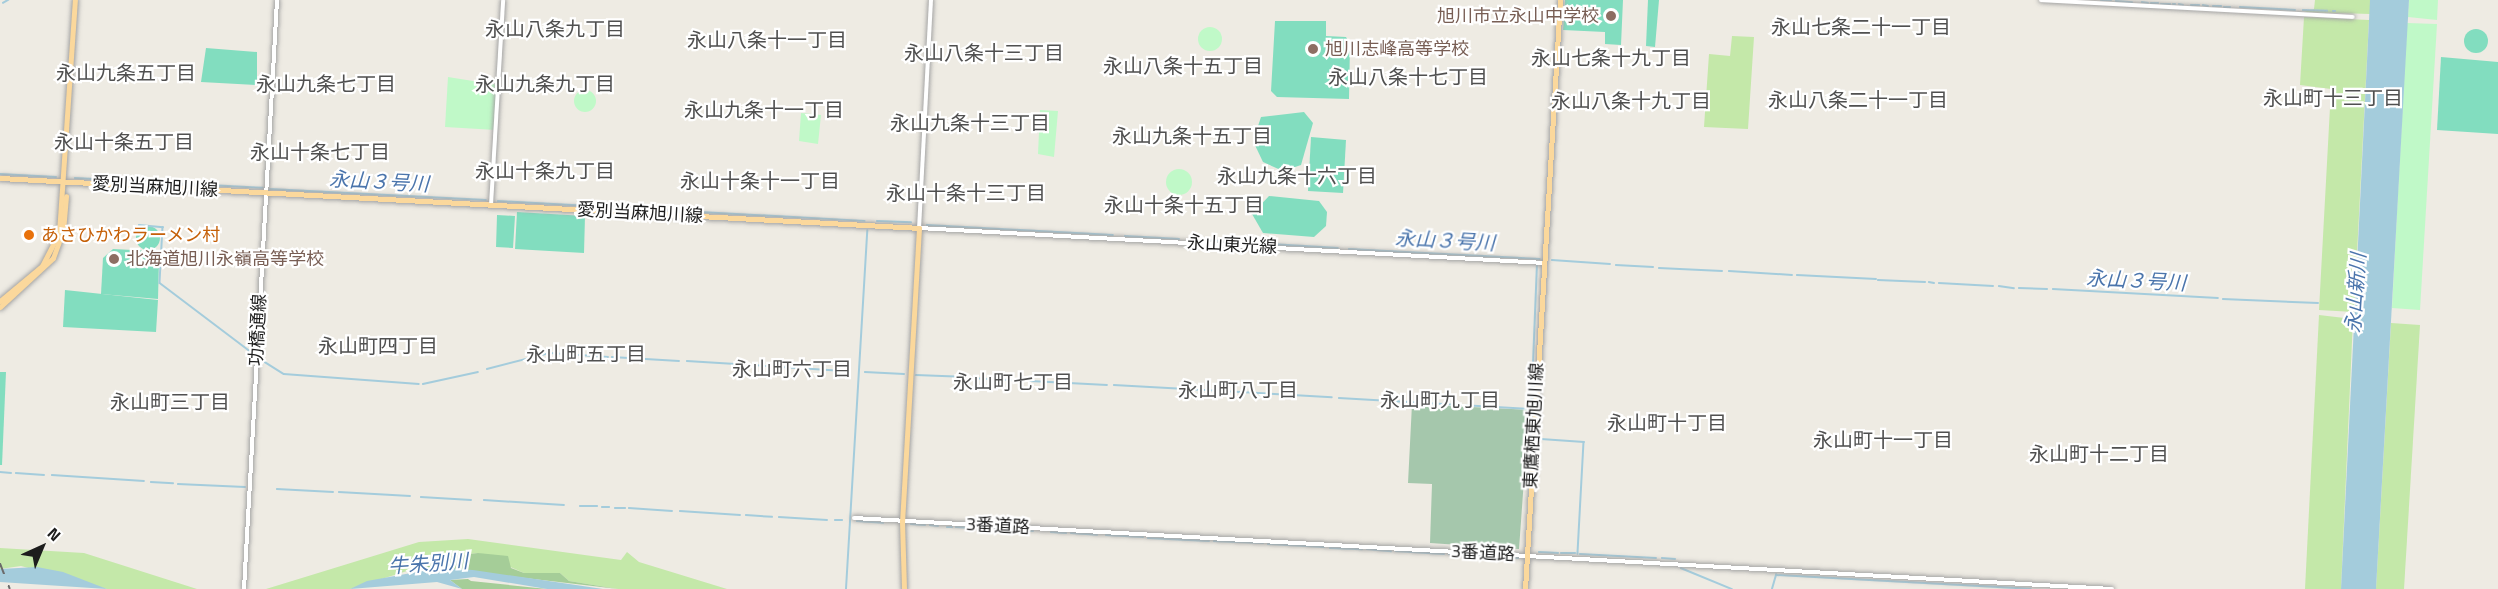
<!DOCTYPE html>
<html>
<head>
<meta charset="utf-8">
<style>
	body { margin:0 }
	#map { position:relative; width:2498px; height:589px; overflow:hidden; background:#eeebe3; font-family:"Titillium Web","Noto Sans JP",sans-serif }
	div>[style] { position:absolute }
	.grass>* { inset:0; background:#c4e8a9 }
	.forest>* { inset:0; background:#a5cd98 }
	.cemetery>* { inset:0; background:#a5c7ac }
	.park>* { inset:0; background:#c0f9c8 }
	.round { border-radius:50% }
	.pitch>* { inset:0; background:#82ddbf }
	.water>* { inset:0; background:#a4ccdc }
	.stream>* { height:1.5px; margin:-0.75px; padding:0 0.75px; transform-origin:0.75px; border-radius:0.75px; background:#a4ccdc }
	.roads { filter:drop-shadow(0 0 2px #a4a4a4) drop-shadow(0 0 2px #a4a4a4) }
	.minor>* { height:4px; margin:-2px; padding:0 2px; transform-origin:2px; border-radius:2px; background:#fff }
	.major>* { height:5px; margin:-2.5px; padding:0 2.5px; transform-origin:2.5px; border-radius:2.5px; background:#fbd89c }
	.rail>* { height:1.5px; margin-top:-0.75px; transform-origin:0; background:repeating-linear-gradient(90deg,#6b6b6b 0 12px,transparent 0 24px) }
	.dots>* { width:16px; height:16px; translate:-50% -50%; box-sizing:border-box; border:3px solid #fff; border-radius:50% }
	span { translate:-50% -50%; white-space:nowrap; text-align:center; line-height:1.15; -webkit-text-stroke:4.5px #fff; paint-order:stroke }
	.education-label { font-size:18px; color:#785e54 }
	.right { translate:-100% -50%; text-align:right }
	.left { translate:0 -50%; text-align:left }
	.street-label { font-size:18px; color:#1d1d1d }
	.food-label { font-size:18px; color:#c56008 }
	.neighbourhood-label { font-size:20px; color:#505050 }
	.water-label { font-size:20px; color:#4b75ac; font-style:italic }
	.north { position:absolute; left:12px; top:517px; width:60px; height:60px; -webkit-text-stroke:4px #fff; paint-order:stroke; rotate:44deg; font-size:16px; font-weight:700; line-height:24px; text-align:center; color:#1d1d1d }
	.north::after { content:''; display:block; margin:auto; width:21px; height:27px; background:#1d1d1d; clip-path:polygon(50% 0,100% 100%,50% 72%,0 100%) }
</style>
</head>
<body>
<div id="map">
	<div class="grass">
		<i style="clip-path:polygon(2315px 0,2370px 0,2370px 14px,2304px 12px,2314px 9px)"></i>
		<i style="clip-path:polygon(2304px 17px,2369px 20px,2354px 312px,2319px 310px,2331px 89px,2300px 85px)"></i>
		<i style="clip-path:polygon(1732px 36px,1754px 37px,1748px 129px,1704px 127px,1709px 54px,1730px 56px)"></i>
		<i style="clip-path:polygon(2319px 315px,2353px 319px,2341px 589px,2305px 589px)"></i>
		<i style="clip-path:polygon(2391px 323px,2420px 325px,2404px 589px,2376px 589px)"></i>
		<i style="clip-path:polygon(468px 539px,621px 560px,627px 552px,639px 562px,727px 589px,618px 589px,569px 581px,560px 573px,524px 573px,478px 553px,426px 559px,407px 571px,350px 589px,266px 589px,419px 542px)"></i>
		<i style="clip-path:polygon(0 548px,84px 553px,197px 589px,107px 589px,21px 566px,0 569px)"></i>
	</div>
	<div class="forest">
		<i style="clip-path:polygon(478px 553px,508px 556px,511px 568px,524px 573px,560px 573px,569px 581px,618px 589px,439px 568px,407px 571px,426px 559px)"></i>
		<i style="clip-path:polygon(468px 579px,471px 581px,547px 589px,462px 589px,450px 580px)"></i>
	</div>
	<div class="cemetery">
		<i style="clip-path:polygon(1412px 404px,1529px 410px,1519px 549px,1430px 543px,1432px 484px,1408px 483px)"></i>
	</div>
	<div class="park">
		<i style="clip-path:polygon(2409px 0,2438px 0,2437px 20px,2408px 17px)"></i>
		<i style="clip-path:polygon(2407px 23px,2437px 24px,2420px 310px,2392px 308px)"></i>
		<i class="round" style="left:1198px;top:27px;width:24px;height:24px"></i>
		<i style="clip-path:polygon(448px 77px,498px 85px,496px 130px,445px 127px)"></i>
		<i class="round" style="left:574px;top:90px;width:22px;height:22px"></i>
		<i style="clip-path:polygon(1040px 110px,1058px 111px,1054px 157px,1038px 154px)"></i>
		<i style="clip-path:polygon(801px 113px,821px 115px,818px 144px,799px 141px)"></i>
		<i class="round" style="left:1166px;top:169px;width:26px;height:26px"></i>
	</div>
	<div class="pitch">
		<i style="clip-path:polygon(1565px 0,1623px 0,1621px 45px,1605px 44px,1605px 32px,1563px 30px)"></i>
		<i style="clip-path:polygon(1648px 0,1659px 0,1655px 47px,1646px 46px)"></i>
		<i style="clip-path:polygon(1275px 21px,1326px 21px,1326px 36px,1346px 37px,1350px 44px,1349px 99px,1277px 97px,1271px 91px)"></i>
		<i class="round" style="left:2464px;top:29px;width:24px;height:24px"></i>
		<i style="clip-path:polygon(206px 48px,257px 52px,257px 85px,201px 82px)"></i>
		<i style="clip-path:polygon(2441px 57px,2498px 62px,2498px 134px,2437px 130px)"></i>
		<i style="clip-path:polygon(1304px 112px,1313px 123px,1301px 165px,1283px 171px,1263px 162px,1253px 141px,1261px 117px)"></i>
		<i style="clip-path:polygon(1311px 137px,1346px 140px,1343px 193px,1308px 191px)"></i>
		<i style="clip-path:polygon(1269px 196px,1319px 201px,1327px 212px,1326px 226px,1314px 237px,1263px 233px,1252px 214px)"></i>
		<i style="clip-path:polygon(517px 212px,585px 216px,584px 253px,515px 249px)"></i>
		<i style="clip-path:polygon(497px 215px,515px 216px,513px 248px,496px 247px)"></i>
		<i class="round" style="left:136px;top:226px;width:24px;height:24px"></i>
		<i style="clip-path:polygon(113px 249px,152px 251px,159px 259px,158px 299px,101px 294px,103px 258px)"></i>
		<i style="clip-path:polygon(65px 290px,158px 300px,156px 332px,63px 327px)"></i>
		<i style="clip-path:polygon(0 372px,6px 372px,2px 465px,0 465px)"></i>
	</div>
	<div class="water">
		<i style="clip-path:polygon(2370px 0,2409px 0,2376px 589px,2341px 589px)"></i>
		<i style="clip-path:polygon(37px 567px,63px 572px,107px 589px,0 582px,0 569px)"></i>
		<i style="clip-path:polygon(439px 568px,473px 570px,603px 589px,547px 589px,474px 577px,450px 580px,462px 589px,437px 582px,350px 589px,367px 581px)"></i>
	</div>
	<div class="stream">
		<i style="left:2101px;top:0;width:10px"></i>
		<i style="left:2116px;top:1px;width:16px;rotate:4deg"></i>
		<i style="left:2142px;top:2px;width:6px;rotate:9deg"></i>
		<i style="left:3px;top:3px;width:6px;rotate:-31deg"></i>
		<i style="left:2151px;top:3px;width:7px"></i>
		<i style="left:2161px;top:4px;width:9px"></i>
		<i style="left:2173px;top:4px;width:2px"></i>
		<i style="left:2179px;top:4px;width:4px;rotate:14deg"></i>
		<i style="left:2191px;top:5px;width:8px"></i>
		<i style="left:2203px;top:5px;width:5px;rotate:11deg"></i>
		<i style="left:2213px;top:6px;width:8px"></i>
		<i style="left:2224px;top:7px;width:6px"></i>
		<i style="left:2240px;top:7px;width:55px;rotate:3.1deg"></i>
		<i style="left:2303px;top:10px;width:24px;rotate:2deg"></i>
		<i style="left:2333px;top:11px;width:2px"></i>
		<i style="left:0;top:174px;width:56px;rotate:3.1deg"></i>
		<i style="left:75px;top:178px;width:188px;rotate:3deg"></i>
		<i style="left:270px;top:189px;width:216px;rotate:2.9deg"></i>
		<i style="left:498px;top:201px;width:367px;rotate:3.1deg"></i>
		<i style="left:877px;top:221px;width:34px;rotate:2deg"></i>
		<i style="left:139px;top:225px;width:24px;rotate:5deg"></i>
		<i style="left:163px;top:227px;width:56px;rotate:93.1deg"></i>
		<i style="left:160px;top:283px;width:118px;rotate:37.1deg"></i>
		<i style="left:927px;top:225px;width:186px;rotate:3.1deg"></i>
		<i style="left:1125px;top:236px;width:54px;rotate:3.2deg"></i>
		<i style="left:1190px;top:239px;width:148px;rotate:3.5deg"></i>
		<i style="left:1349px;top:249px;width:191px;rotate:3deg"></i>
		<i style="left:1552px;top:260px;width:58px;rotate:3.9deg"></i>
		<i style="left:1616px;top:265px;width:37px;rotate:3deg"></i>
		<i style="left:1659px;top:268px;width:63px;rotate:2.7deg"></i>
		<i style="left:1729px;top:271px;width:63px;rotate:3.6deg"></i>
		<i style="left:1797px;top:275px;width:79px;rotate:2.9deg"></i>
		<i style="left:1878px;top:280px;width:47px;rotate:2.4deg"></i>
		<i style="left:1929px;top:282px;width:5px;rotate:11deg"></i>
		<i style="left:1939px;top:283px;width:54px;rotate:3.2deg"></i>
		<i style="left:1999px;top:286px;width:15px;rotate:8deg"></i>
		<i style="left:2019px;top:288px;width:28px;rotate:2deg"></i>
		<i style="left:2053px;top:289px;width:165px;rotate:3.1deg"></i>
		<i style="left:2223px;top:299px;width:95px;rotate:2.4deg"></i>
		<i style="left:612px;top:357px;width:67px;rotate:3.4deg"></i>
		<i style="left:260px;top:359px;width:28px;rotate:32deg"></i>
		<i style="left:284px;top:374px;width:135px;rotate:4.2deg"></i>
		<i style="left:687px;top:361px;width:161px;rotate:3.6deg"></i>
		<i style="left:487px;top:369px;width:65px;rotate:-14.3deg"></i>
		<i style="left:550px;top:353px;width:58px;rotate:3.9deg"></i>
		<i style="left:865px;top:372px;width:39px;rotate:3deg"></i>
		<i style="left:916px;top:375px;width:52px;rotate:2.2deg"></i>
		<i style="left:971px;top:378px;width:136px;rotate:2.9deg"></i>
		<i style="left:423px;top:384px;width:56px;rotate:-12.3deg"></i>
		<i style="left:1114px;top:385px;width:218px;rotate:3.2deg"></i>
		<i style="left:1339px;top:398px;width:192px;rotate:3.3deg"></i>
		<i style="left:1530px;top:438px;width:172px;rotate:-87.7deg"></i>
		<i style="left:1541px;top:439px;width:43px;rotate:4deg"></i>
		<i style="left:1584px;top:442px;width:112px;rotate:93.1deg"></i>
		<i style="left:0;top:472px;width:11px;rotate:5deg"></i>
		<i style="left:16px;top:473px;width:28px;rotate:4deg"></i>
		<i style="left:52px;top:475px;width:92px;rotate:3.7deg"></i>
		<i style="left:151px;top:482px;width:22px;rotate:3deg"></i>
		<i style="left:178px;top:484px;width:67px;rotate:2.6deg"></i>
		<i style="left:277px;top:489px;width:56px;rotate:3.1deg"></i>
		<i style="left:339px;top:492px;width:71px;rotate:3.2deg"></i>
		<i style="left:421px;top:497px;width:50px;rotate:3.4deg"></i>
		<i style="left:484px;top:500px;width:80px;rotate:3.6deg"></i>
		<i style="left:580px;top:506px;width:17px"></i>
		<i style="left:602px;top:507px;width:7px"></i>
		<i style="left:615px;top:508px;width:10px"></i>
		<i style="left:629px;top:508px;width:43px;rotate:4deg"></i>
		<i style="left:680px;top:511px;width:60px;rotate:3.8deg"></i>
		<i style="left:746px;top:515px;width:26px;rotate:4deg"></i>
		<i style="left:779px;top:517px;width:48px;rotate:3.6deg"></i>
		<i style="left:835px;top:520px;width:7px"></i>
		<i style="left:857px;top:521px;width:26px;rotate:4deg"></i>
		<i style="left:911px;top:524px;width:14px;rotate:4deg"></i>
		<i style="left:930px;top:525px;width:8px;rotate:7deg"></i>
		<i style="left:947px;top:527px;width:5px"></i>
		<i style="left:956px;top:527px;width:22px;rotate:3deg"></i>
		<i style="left:983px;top:528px;width:50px;rotate:3.4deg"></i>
		<i style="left:1051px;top:532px;width:15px;rotate:4deg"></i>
		<i style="left:1071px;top:533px;width:26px;rotate:4deg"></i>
		<i style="left:1106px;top:535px;width:37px;rotate:3deg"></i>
		<i style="left:1148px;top:538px;width:61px;rotate:2.8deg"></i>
		<i style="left:1214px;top:541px;width:49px;rotate:2.3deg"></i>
		<i style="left:1268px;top:544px;width:56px;rotate:3.1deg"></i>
		<i style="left:1330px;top:548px;width:32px;rotate:2deg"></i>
		<i style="left:1367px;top:549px;width:24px;rotate:5deg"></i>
		<i style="left:1396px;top:551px;width:48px;rotate:3.6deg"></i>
		<i style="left:1539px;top:552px;width:19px;rotate:3deg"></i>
		<i style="left:1561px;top:553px;width:14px"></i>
		<i style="left:1449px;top:554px;width:52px;rotate:3.3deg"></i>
		<i style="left:1580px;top:554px;width:76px;rotate:3deg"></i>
		<i style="left:1506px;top:557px;width:12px;rotate:5deg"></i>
		<i style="left:1662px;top:558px;width:13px;rotate:4deg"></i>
		<i style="left:1681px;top:568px;width:55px;rotate:22.4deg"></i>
		<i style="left:846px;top:589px;width:359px;rotate:-86.6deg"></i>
		<i style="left:1772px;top:589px;width:15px;rotate:-74deg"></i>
		<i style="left:1776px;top:575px;width:255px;rotate:3.1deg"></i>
	</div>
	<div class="roads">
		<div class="minor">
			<i style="left:931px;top:0;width:228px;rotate:93deg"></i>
			<i style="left:919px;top:228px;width:627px;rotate:3.2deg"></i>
			<i style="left:2041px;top:0;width:312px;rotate:3.1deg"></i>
			<i style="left:491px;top:205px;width:205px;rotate:-86.6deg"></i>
			<i style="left:854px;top:518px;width:1260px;rotate:3.23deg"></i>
			<i style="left:244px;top:589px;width:590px;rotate:-86.79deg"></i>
		</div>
		<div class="major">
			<i style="left:0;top:178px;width:920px;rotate:3.11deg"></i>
			<i style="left:919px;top:228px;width:293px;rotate:93.3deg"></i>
			<i style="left:902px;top:521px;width:68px;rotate:88.3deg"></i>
			<i style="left:0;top:301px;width:55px;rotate:-39.8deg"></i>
			<i style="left:42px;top:266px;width:37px;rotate:-63deg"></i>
			<i style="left:59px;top:233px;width:234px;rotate:-86.1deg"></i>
			<i style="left:0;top:307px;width:72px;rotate:-42.8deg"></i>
			<i style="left:53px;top:258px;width:29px;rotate:-70deg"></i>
			<i style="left:63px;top:231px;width:35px;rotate:-85deg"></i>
			<i style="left:1525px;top:589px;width:590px;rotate:-86.6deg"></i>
		</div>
	</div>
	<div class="rail">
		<i style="left:0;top:563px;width:28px;rotate:69deg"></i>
	</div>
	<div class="dots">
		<i style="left:1611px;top:16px;background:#8d6e63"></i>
		<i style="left:1313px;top:49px;background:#8d6e63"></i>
		<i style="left:29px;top:235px;background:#e8710a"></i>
		<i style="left:114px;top:259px;background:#8d6e63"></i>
	</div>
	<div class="education-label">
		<span class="right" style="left:1599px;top:16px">旭川市立永山中学校</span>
		<span class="left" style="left:1325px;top:49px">旭川志峰高等学校</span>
		<span class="left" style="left:126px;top:259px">北海道旭川永嶺高等学校</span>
	</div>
	<div class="street-label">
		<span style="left:155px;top:187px;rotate:3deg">愛別当麻旭川線</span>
		<span style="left:640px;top:213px;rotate:3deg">愛別当麻旭川線</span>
		<span style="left:1232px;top:245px;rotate:3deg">永山東光線</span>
		<span style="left:258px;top:330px;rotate:-87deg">功橋通線</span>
		<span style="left:1534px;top:426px;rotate:-87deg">東鷹栖東旭川線</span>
		<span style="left:998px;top:526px;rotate:3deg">3番道路</span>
		<span style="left:1483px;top:553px;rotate:3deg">3番道路</span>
	</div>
	<div class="food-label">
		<span class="left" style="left:41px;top:235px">あさひかわラーメン村</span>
	</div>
	<div class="neighbourhood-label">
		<span style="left:1861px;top:26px">永山七条二十一丁目</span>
		<span style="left:555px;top:28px">永山八条九丁目</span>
		<span style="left:767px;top:39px">永山八条十一丁目</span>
		<span style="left:984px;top:52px">永山八条十三丁目</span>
		<span style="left:1611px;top:57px">永山七条十九丁目</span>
		<span style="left:1183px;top:65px">永山八条十五丁目</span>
		<span style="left:126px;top:72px">永山九条五丁目</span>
		<span style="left:1408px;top:76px">永山八条十七丁目</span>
		<span style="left:326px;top:83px">永山九条七丁目</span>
		<span style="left:545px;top:83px">永山九条九丁目</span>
		<span style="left:2333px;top:97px">永山町十三丁目</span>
		<span style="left:1858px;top:99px">永山八条二十一丁目</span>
		<span style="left:1631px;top:100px">永山八条十九丁目</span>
		<span style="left:764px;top:109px">永山九条十一丁目</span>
		<span style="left:970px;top:122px">永山九条十三丁目</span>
		<span style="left:1192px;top:135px">永山九条十五丁目</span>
		<span style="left:124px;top:141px">永山十条五丁目</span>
		<span style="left:320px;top:151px">永山十条七丁目</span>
		<span style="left:545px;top:170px">永山十条九丁目</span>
		<span style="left:1297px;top:175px">永山九条十六丁目</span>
		<span style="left:760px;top:180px">永山十条十一丁目</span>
		<span style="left:966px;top:192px">永山十条十三丁目</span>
		<span style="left:1184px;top:204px">永山十条十五丁目</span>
		<span style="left:378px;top:345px">永山町四丁目</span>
		<span style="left:586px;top:353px">永山町五丁目</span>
		<span style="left:792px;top:368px">永山町六丁目</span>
		<span style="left:1013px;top:381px">永山町七丁目</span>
		<span style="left:1238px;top:389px">永山町八丁目</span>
		<span style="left:1440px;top:399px">永山町九丁目</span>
		<span style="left:170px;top:401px">永山町三丁目</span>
		<span style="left:1667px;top:422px">永山町十丁目</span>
		<span style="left:1883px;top:439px">永山町十一丁目</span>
		<span style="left:2099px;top:453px">永山町十二丁目</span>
	</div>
	<div class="water-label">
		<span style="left:379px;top:181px;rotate:3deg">永山３号川</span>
		<span style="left:1445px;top:240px;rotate:3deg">永山３号川</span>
		<span style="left:2136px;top:280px;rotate:3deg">永山３号川</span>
		<span style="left:2355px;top:293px;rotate:-86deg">永山新川</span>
		<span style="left:428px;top:563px;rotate:-4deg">牛朱別川</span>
	</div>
	<div class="north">N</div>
</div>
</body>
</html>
